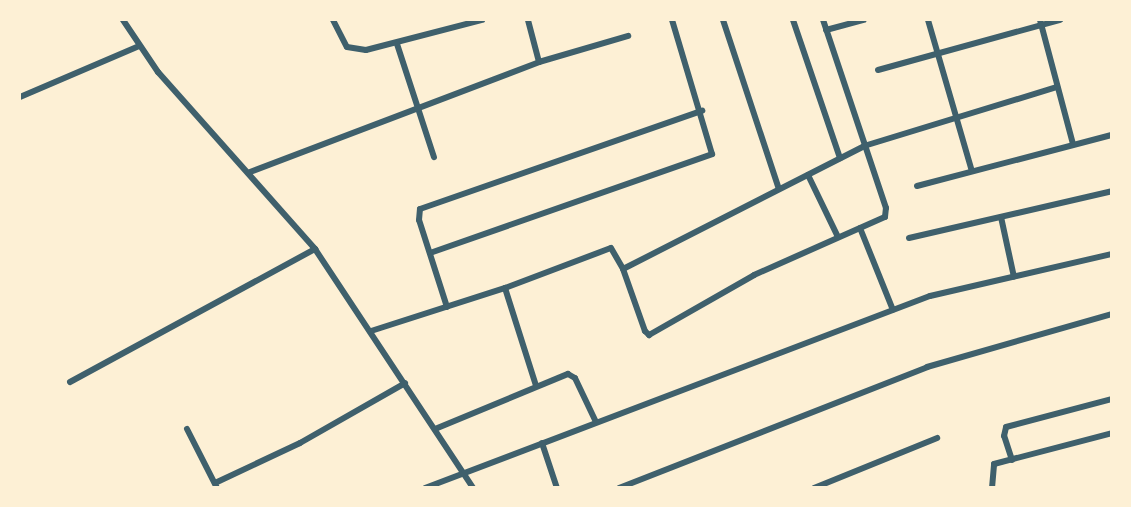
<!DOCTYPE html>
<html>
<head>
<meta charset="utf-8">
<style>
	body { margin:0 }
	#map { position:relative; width:1131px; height:507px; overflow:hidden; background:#fdf0d5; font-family:"PT Sans",sans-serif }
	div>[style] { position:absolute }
	.minor>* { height:6px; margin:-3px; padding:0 3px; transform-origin:3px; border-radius:3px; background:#3f606c }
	span { translate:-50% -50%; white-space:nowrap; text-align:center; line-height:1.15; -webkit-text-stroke:6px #fdf0d5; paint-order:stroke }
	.frame { position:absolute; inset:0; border:21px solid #fdf0d5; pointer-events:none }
</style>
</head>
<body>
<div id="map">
	<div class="minor">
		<i style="left:123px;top:20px;width:63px;rotate:56.1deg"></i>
		<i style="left:158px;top:72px;width:237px;rotate:48.4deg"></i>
		<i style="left:315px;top:249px;width:287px;rotate:56.5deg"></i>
		<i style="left:333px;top:20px;width:30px;rotate:63deg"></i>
		<i style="left:347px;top:47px;width:19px;rotate:9deg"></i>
		<i style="left:366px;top:50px;width:120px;rotate:-14.5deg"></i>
		<i style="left:723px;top:20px;width:178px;rotate:71.7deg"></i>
		<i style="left:793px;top:20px;width:146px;rotate:71.2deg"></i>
		<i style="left:928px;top:20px;width:157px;rotate:73.8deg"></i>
		<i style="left:1040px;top:20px;width:128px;rotate:75.1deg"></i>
		<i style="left:826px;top:30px;width:39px;rotate:-15deg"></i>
		<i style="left:397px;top:44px;width:119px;rotate:71.9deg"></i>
		<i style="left:539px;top:62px;width:93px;rotate:-16.3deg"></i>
		<i style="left:878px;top:70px;width:189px;rotate:-15.4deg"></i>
		<i style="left:20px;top:97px;width:129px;rotate:-23.2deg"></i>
		<i style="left:250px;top:172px;width:309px;rotate:-20.8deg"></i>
		<i style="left:539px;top:62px;width:43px;rotate:-104.7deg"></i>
		<i style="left:808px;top:175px;width:69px;rotate:64.2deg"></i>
		<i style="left:917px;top:186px;width:202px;rotate:-14.7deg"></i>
		<i style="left:1001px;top:217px;width:61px;rotate:77.8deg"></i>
		<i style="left:860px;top:228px;width:88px;rotate:68.1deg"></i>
		<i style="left:909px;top:238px;width:208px;rotate:-13deg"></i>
		<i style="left:430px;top:253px;width:299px;rotate:-19.3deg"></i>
		<i style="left:712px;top:154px;width:140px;rotate:-106.6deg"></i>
		<i style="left:623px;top:269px;width:66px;rotate:70.5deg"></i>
		<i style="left:645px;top:331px;width:6px;rotate:45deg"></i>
		<i style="left:649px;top:335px;width:121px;rotate:-29.7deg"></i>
		<i style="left:754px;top:275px;width:143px;rotate:-23.9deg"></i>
		<i style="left:885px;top:217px;width:9px;rotate:-84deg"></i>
		<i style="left:886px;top:208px;width:198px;rotate:-108.5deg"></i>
		<i style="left:505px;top:288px;width:103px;rotate:72.4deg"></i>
		<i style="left:447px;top:307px;width:91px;rotate:-107.8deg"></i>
		<i style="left:419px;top:220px;width:11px;rotate:-85deg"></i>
		<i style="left:420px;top:209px;width:299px;rotate:-19.2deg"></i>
		<i style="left:371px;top:331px;width:141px;rotate:-17.8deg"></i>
		<i style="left:505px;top:288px;width:113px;rotate:-20.7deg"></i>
		<i style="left:611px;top:248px;width:24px;rotate:60deg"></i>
		<i style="left:623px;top:269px;width:271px;rotate:-27deg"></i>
		<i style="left:864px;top:146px;width:202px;rotate:-17deg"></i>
		<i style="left:70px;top:382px;width:279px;rotate:-28.5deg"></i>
		<i style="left:187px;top:429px;width:66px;rotate:63deg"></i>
		<i style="left:435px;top:429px;width:144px;rotate:-22.5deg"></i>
		<i style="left:568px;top:374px;width:8px;rotate:30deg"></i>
		<i style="left:575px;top:378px;width:49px;rotate:64.5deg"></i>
		<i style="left:542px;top:443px;width:47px;rotate:71.6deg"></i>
		<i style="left:1012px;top:460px;width:25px;rotate:-108deg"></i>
		<i style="left:1004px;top:436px;width:9px;rotate:-77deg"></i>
		<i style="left:1006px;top:427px;width:110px;rotate:-14.8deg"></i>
		<i style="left:215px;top:483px;width:94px;rotate:-25.2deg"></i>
		<i style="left:300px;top:443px;width:121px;rotate:-29.7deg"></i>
		<i style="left:425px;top:488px;width:540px;rotate:-20.82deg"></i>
		<i style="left:930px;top:296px;width:187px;rotate:-13deg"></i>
		<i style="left:619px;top:488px;width:331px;rotate:-21.4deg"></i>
		<i style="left:927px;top:367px;width:192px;rotate:-16deg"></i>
		<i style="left:814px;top:488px;width:133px;rotate:-22.1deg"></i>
		<i style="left:992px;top:488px;width:24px;rotate:-85deg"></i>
		<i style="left:994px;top:464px;width:122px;rotate:-14.7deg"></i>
	</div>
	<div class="frame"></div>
</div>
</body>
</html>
